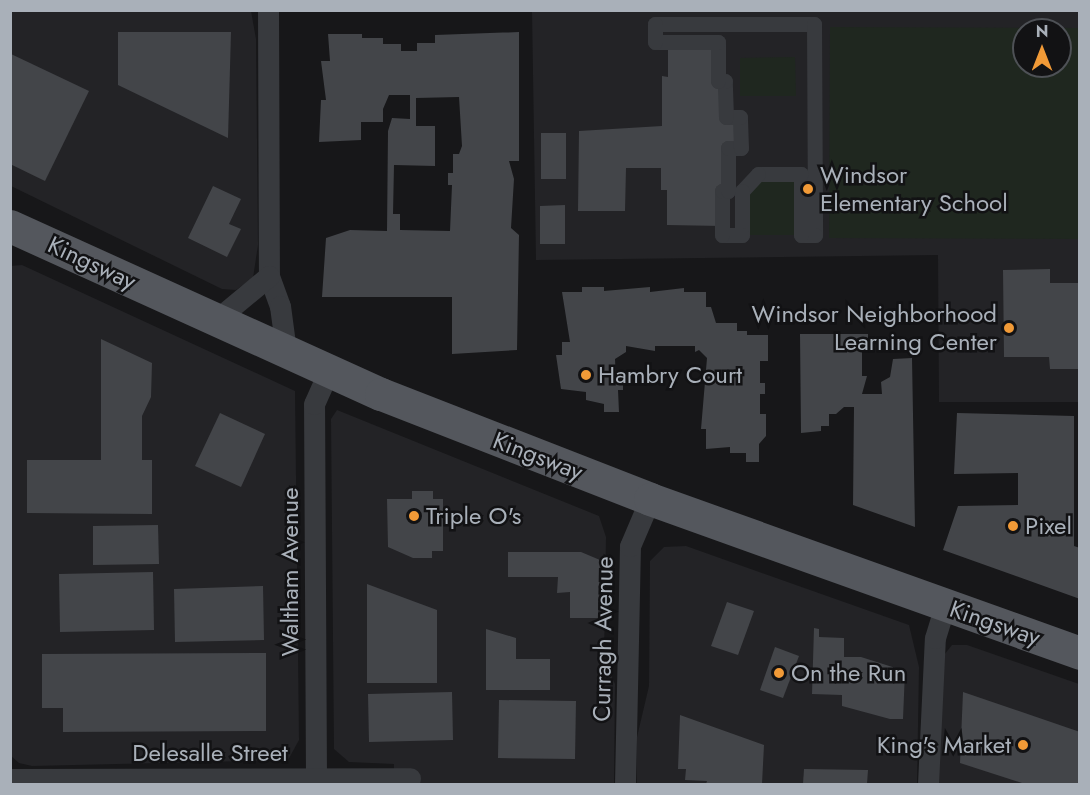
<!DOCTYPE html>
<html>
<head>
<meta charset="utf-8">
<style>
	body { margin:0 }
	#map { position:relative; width:1090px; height:795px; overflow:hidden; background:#171719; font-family:Jost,sans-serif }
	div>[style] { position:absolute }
	.built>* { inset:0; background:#232326 }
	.green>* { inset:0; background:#1f271f }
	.building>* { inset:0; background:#434549 }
	.pedestrian>* { height:15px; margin:-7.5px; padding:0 7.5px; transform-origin:7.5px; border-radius:7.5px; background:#383a3e }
	.minor>* { height:21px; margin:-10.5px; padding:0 10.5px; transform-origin:10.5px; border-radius:10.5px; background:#383a3e }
	.primary>* { height:33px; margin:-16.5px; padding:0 16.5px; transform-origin:16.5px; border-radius:16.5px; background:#54575d }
	.dots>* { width:16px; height:16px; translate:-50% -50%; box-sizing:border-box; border:3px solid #121214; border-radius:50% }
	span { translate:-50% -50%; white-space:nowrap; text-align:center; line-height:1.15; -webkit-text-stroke:5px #121214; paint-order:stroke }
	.poi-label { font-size:24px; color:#a9b0b9 }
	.left { translate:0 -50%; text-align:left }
	.right { translate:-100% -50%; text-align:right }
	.street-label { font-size:24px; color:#a9b0b9 }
	.frame { position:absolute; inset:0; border:12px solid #a9b0b9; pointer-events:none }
	.north { position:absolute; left:1012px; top:18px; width:60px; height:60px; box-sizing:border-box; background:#121214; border:2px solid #4e5156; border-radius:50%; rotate:0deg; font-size:16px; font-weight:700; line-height:24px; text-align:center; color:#a9b0b9 }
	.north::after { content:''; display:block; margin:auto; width:21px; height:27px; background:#f19a37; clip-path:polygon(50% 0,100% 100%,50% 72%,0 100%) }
</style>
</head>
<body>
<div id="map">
	<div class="built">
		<i style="clip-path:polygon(10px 11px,251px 11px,256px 39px,258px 245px,253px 278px,236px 290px,222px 289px,11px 186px)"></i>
		<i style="clip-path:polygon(evenodd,532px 11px,1079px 11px,1079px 402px,939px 402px,938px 255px,536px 260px,532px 11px,1024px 30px,1060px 30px,1060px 66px,1024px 66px,1024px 30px)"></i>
		<i style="clip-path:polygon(22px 265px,295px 391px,299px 740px,288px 760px,32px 766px,19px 763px,11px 756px,10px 266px)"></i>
		<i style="clip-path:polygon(337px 410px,599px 516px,606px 537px,604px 659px,615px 684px,614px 784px,394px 784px,394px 764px,349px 762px,334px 749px,331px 419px)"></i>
		<i style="clip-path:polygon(686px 546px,909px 625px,919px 667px,917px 784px,637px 784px,637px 737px,649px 686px,650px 561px,664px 547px)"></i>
		<i style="clip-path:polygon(952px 645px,967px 645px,1079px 684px,1079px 784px,937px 784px,944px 655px)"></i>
	</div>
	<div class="green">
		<i style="clip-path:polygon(evenodd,830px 27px,1079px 28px,1079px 239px,829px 238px,830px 27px,1024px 30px,1060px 30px,1060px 66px,1024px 66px,1024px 30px)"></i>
		<i style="clip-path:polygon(795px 57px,796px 96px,740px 96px,740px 58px)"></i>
		<i style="clip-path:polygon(758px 174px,801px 174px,801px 235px,742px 235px,742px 191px)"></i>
	</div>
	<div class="building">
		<i style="clip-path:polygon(118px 32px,231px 32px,228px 138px,118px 85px)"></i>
		<i style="clip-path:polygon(evenodd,519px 32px,519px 161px,509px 161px,514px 179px,511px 228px,519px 235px,517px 350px,452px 354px,452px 297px,322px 297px,326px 238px,350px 230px,387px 231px,388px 131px,392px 118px,410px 119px,410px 95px,389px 95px,383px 109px,383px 122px,361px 122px,361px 140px,319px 142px,321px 100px,326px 100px,321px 61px,330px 61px,328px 34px,362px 34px,362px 38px,383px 38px,383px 44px,401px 44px,401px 51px,417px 51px,417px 43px,435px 43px,435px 35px,519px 32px,459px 97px,462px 146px,459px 154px,453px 154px,453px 173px,448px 173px,448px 185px,452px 185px,450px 231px,400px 230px,400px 214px,393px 214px,394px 165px,435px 166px,435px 126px,416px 126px,416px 98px,459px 97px)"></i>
		<i style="clip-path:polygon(668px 42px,718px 42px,726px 117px,740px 117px,741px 148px,728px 148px,722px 226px,667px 225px,667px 190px,661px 190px,661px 168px,626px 168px,625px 211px,578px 211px,579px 131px,662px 126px,662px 76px,668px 77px)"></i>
		<i style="clip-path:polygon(11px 54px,89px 91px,45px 181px,10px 164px)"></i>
		<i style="clip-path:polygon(541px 133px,566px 133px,566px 179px,541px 179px)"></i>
		<i style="clip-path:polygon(213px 186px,241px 199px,229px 224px,241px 229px,227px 257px,188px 238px)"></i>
		<i style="clip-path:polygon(565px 205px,565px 244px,540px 244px,540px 206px)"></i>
		<i style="clip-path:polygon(1050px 269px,1050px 283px,1080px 283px,1080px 369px,1050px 369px,1049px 357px,1004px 357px,1003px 270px)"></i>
		<i style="clip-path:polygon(582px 287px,604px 287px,604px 291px,650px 287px,650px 292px,684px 288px,684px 292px,706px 292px,706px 307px,711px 307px,716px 323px,737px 323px,737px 331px,747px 331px,747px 335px,768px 335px,768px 361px,760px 361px,760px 383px,765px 383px,765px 394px,760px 394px,760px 414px,766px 414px,766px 436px,759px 444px,759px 462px,746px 462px,746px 453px,730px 453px,730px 447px,706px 449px,706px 429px,701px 429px,707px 358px,699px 350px,695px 352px,695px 346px,655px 346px,655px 351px,626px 346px,626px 352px,615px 359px,616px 380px,623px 380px,623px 390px,618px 390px,619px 412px,604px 412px,604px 404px,586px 400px,586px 392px,561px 389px,556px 355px,562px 355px,562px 342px,570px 342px,562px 292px,582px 292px)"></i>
		<i style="clip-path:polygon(800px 334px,868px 334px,868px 349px,862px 350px,862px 376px,867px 376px,862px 394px,882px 394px,881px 382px,890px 377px,893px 359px,912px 358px,915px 527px,853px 505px,854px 407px,844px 407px,836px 414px,829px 414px,829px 426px,821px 426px,821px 431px,801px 433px)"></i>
		<i style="clip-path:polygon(101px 339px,152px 363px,151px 397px,142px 416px,142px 460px,152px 460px,152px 514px,27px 513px,27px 460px,101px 460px)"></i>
		<i style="clip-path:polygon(220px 413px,265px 434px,241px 487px,195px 466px)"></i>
		<i style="clip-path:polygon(957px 413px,1074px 416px,1074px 546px,1080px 548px,1080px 599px,943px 550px,958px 506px,1018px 505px,1018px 473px,954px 474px)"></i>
		<i style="clip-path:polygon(412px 491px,433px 491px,433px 499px,443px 499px,443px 551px,432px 551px,432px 558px,413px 558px,388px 547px,387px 499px,412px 499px)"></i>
		<i style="clip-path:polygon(158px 525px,159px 564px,93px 565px,93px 526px)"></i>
		<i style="clip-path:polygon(508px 552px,581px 552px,600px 560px,598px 618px,570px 618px,570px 592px,557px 593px,558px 577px,508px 577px)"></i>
		<i style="clip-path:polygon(153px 572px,154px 630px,60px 632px,59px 574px)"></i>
		<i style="clip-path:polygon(367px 584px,437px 610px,437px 683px,367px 683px)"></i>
		<i style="clip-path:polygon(263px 586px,264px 640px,175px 642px,174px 589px)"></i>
		<i style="clip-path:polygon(727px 602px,754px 611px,738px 655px,711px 646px)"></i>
		<i style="clip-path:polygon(814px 628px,819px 629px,819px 637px,844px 638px,844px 657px,861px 657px,905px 671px,903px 719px,890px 719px,842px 706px,842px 695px,812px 694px)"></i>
		<i style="clip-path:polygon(486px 629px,516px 638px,516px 659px,550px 659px,550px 690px,486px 690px)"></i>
		<i style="clip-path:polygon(775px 647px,799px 656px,783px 698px,760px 690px)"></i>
		<i style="clip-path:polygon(266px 653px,266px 731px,63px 732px,63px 708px,42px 708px,42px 654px)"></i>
		<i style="clip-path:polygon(452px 692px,453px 740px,369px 742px,368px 694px)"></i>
		<i style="clip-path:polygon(963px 692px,1080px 732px,1080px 784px,1025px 784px,960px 763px)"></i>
		<i style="clip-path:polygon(499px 700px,576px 701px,575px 759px,498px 758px)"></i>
		<i style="clip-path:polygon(680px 715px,764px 745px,762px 784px,706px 784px,707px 781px,685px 780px,686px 769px,678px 769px)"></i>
		<i style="clip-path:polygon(804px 769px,868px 770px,867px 784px,803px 784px)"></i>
	</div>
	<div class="pedestrian">
		<i style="left:655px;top:24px;width:159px"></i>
		<i style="left:814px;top:24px;width:211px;rotate:89.7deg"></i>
		<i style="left:815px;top:235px;width:14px;rotate:180deg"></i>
		<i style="left:801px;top:235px;width:61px;rotate:-90deg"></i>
		<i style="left:801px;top:174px;width:43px;rotate:180deg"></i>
		<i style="left:758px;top:174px;width:23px;rotate:133deg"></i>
		<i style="left:742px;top:191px;width:44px;rotate:90deg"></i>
		<i style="left:742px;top:235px;width:20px;rotate:180deg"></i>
		<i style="left:722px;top:235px;width:44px;rotate:-90deg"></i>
		<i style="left:722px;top:191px;width:6px"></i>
		<i style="left:728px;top:191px;width:43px;rotate:-90deg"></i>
		<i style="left:728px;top:148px;width:13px"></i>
		<i style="left:741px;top:148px;width:31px;rotate:-92deg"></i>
		<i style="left:740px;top:117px;width:14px;rotate:180deg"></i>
		<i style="left:726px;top:117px;width:36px;rotate:-92deg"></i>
		<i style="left:725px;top:81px;width:7px;rotate:180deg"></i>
		<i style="left:718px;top:81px;width:39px;rotate:-90deg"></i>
		<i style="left:718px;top:42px;width:63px;rotate:180deg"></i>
		<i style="left:655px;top:42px;width:18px;rotate:-90deg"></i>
	</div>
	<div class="minor">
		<i style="left:268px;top:10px;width:266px;rotate:89.8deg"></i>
		<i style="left:269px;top:276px;width:32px;rotate:70deg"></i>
		<i style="left:280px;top:306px;width:45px;rotate:82.4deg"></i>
		<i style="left:216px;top:320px;width:69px;rotate:-39.7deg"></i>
		<i style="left:316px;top:778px;width:374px;rotate:-90.3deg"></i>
		<i style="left:314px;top:404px;width:37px;rotate:-66deg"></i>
		<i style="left:10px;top:779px;width:400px;rotate:-0.1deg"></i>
		<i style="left:625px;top:784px;width:238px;rotate:-88.8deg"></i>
		<i style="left:630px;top:546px;width:51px;rotate:-66.9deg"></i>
		<i style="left:928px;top:784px;width:146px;rotate:-87.3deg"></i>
		<i style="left:935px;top:638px;width:34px;rotate:-73deg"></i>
	</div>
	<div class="primary">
		<i style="left:10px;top:226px;width:407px;rotate:24.4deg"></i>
		<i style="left:381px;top:394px;width:289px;rotate:21.3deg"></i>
		<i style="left:650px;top:499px;width:457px;rotate:19.7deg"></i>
	</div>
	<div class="dots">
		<i style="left:808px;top:189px;background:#f19a37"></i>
		<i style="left:1009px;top:328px;background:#f19a37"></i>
		<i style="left:586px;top:375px;background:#f19a37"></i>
		<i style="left:414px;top:516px;background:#f19a37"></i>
		<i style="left:1013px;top:526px;background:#f19a37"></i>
		<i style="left:779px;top:673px;background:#f19a37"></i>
		<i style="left:1023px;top:745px;background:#f19a37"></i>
	</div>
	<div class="poi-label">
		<span class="left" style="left:820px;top:189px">Windsor<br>Elementary School</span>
		<span class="right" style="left:997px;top:328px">Windsor Neighborhood<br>Learning Center</span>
		<span class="left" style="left:598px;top:375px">Hambry Court</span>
		<span class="left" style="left:426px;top:516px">Triple O's</span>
		<span class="left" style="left:1025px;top:526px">Pixel</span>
		<span class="left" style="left:791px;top:673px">On the Run</span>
		<span class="right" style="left:1011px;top:745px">King's Market</span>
	</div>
	<div class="street-label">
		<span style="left:92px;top:263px;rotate:25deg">Kingsway</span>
		<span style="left:538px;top:456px;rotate:21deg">Kingsway</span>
		<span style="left:290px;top:572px;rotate:-90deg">Waltham Avenue</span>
		<span style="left:995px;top:623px;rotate:19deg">Kingsway</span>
		<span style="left:603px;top:639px;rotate:-89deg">Curragh Avenue</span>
		<span style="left:210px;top:753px">Delesalle Street</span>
	</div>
	<div class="frame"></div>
	<div class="north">N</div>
</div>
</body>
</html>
